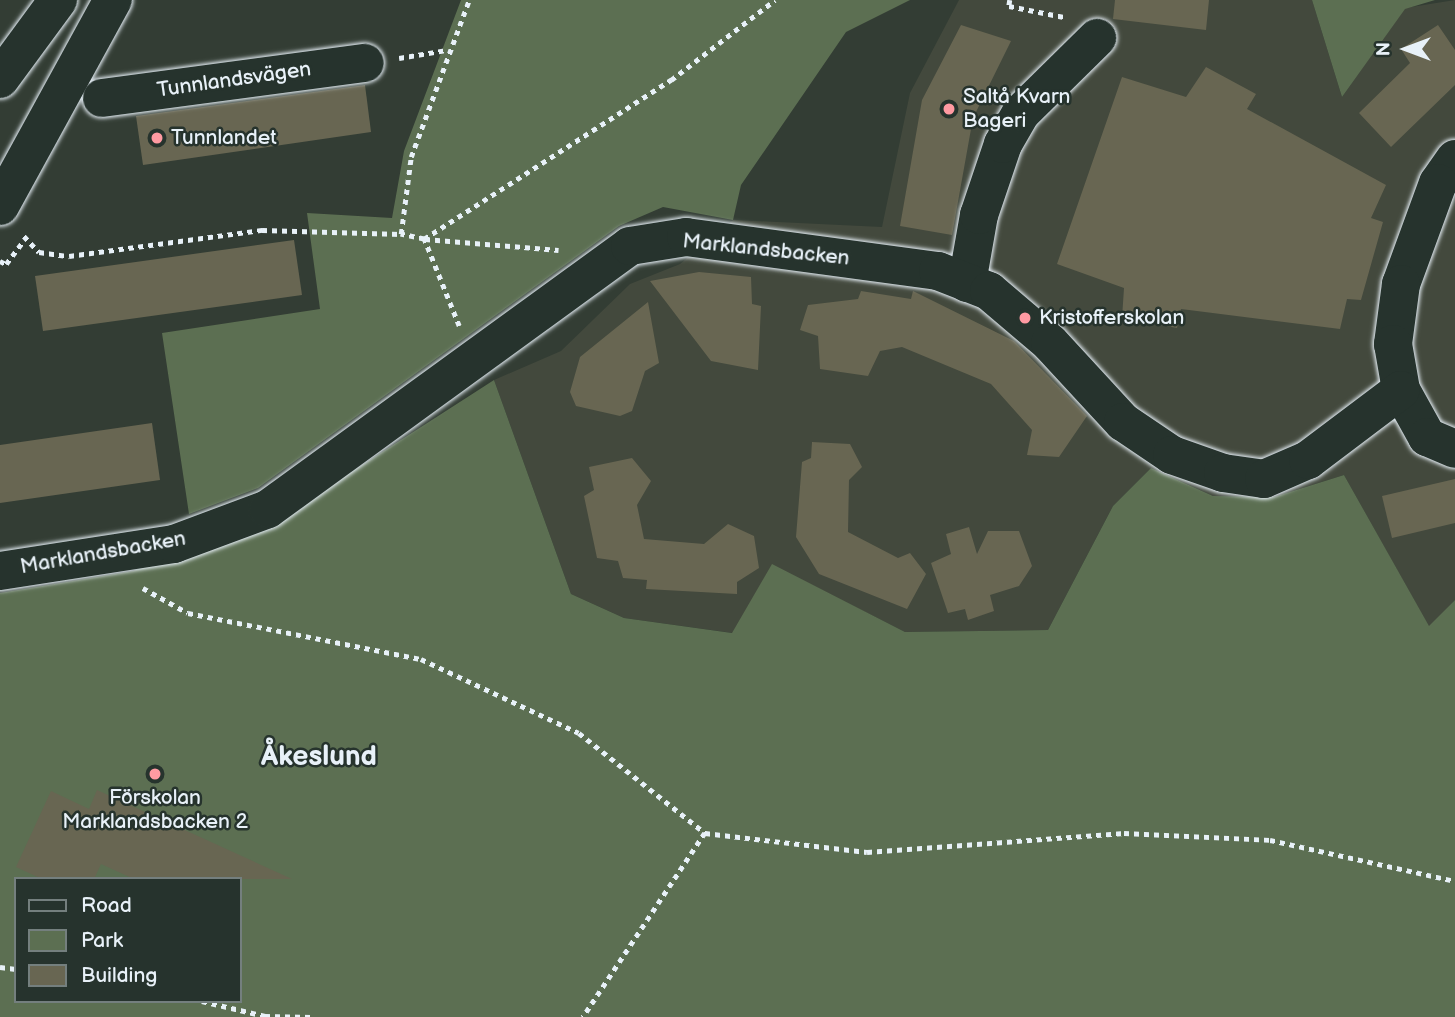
<!DOCTYPE html>
<html>
<head>
<meta charset="utf-8">
<style>
	body { margin:0 }
	#map { position:relative; width:1455px; height:1017px; overflow:hidden; background:#333d34; font-family:"Balsamiq Sans",sans-serif }
	div>[style] { position:absolute }
	.built>* { inset:0; background:#43493d }
	.green>* { inset:0; background:#5c6f52 }
	.building>* { inset:0; background:#686652 }
	.path>* { height:4.5px; margin-top:-2.25px; transform-origin:0; background:repeating-linear-gradient(90deg,#e8f1f8 0 5px,transparent 0 10px) }
	.roads { filter:drop-shadow(0 0 2px #e8f1f8) drop-shadow(0 0 2px #e8f1f8) }
	.minor>* { height:38px; margin:-19px; padding:0 19px; transform-origin:19px; border-radius:19px; background:#26332d }
	.dots>* { width:19px; height:19px; translate:-50% -50%; box-sizing:border-box; border:4px solid #26332d; border-radius:50% }
	span { translate:-50% -50%; white-space:nowrap; text-align:center; line-height:1.15; -webkit-text-stroke:5px #26332d; paint-order:stroke }
	.street-label { font-size:21px; color:#e8f1f8 }
	.poi-label { font-size:21px; color:#e8f1f8 }
	.left { translate:0 -50%; text-align:left }
	.district-label { font-size:28px; color:#e8f1f8; font-weight:700 }
	.legend { position:absolute; left:14px; top:877px; width:228px; height:126px; box-sizing:border-box; background:#26332d; border:2px solid #747f7e; margin:0; padding:9px 12px; list-style:none; font-size:21px; color:#e8f1f8 }
	.legend li { display:flex; align-items:center; gap:14px; height:35px }
	.legend b { width:35px; border:2px solid #747f7e }
	.north { position:absolute; left:1371px; top:14px; width:70px; height:70px; -webkit-text-stroke:5px #26332d; paint-order:stroke; rotate:270deg; font-size:19px; font-weight:700; line-height:28px; text-align:center; color:#e8f1f8 }
	.north::after { content:''; display:block; margin:auto; width:24px; height:32px; background:#e8f1f8; clip-path:polygon(50% 0,100% 100%,50% 72%,0 100%) }
</style>
</head>
<body>
<div id="map">
	<div class="built">
		<i style="clip-path:polygon(959px 0,1312px 0,1342px 97px,1405px 8px,1455px 0,1455px 600px,1429px 627px,1344px 475px,1274px 497px,1213px 496px,1151px 468px,1113px 506px,1048px 630px,905px 632px,772px 565px,733px 633px,624px 618px,571px 594px,494px 380px,561px 351px,630px 284px,680px 264px,733px 220px,882px 227px,910px 93px)"></i>
	</div>
	<div class="green">
		<i style="clip-path:polygon(461px 0,910px 0,846px 32px,741px 185px,733px 220px,663px 207px,619px 226px,258px 488px,189px 514px,162px 333px,320px 309px,307px 213px,392px 218px,404px 151px)"></i>
		<i style="clip-path:polygon(1312px 0,1435px 0,1405px 9px,1342px 97px)"></i>
		<i style="clip-path:polygon(evenodd,494px 380px,571px 594px,624px 618px,732px 633px,772px 564px,905px 632px,1048px 630px,1113px 506px,1151px 468px,1213px 496px,1274px 497px,1344px 475px,1429px 626px,1455px 600px,1455px 1017px,0 1017px,0 593px,133px 571px,275px 521px,494px 380px,16px 879px,240px 879px,240px 1001px,16px 1001px,16px 879px)"></i>
	</div>
	<div class="building">
		<i style="clip-path:polygon(1115px 0,1209px 0,1206px 30px,1113px 19px)"></i>
		<i style="clip-path:polygon(961px 25px,1011px 41px,973px 118px,952px 235px,900px 226px,922px 100px)"></i>
		<i style="clip-path:polygon(1438px 25px,1455px 50px,1455px 85px,1391px 147px,1359px 113px,1410px 63px,1401px 49px)"></i>
		<i style="clip-path:polygon(1206px 67px,1256px 94px,1247px 109px,1386px 185px,1371px 218px,1383px 222px,1361px 300px,1347px 299px,1340px 329px,1181px 309px,1177px 328px,1122px 318px,1124px 288px,1057px 264px,1122px 77px,1186px 97px)"></i>
		<i style="clip-path:polygon(365px 85px,371px 132px,143px 165px,136px 116px)"></i>
		<i style="clip-path:polygon(294px 240px,302px 295px,43px 331px,35px 276px)"></i>
		<i style="clip-path:polygon(699px 272px,751px 277px,752px 304px,761px 306px,758px 370px,711px 361px,650px 281px)"></i>
		<i style="clip-path:polygon(861px 291px,911px 299px,913px 291px,1014px 341px,1087px 416px,1059px 457px,1027px 455px,1032px 430px,991px 384px,902px 347px,880px 351px,868px 376px,820px 369px,818px 336px,800px 330px,808px 305px,858px 299px)"></i>
		<i style="clip-path:polygon(648px 302px,659px 363px,645px 371px,632px 411px,620px 416px,576px 406px,570px 392px,580px 357px)"></i>
		<i style="clip-path:polygon(152px 423px,160px 480px,0 503px,0 445px)"></i>
		<i style="clip-path:polygon(812px 442px,850px 444px,862px 467px,849px 480px,848px 532px,898px 558px,910px 553px,926px 574px,907px 609px,819px 574px,796px 537px,802px 462px,811px 458px)"></i>
		<i style="clip-path:polygon(632px 458px,651px 481px,637px 505px,644px 539px,704px 544px,728px 524px,754px 536px,759px 568px,737px 582px,737px 594px,646px 589px,647px 580px,623px 578px,618px 561px,597px 558px,584px 496px,594px 490px,589px 467px)"></i>
		<i style="clip-path:polygon(1455px 479px,1455px 523px,1392px 538px,1382px 496px)"></i>
		<i style="clip-path:polygon(969px 527px,977px 554px,988px 531px,1019px 531px,1032px 566px,1019px 586px,990px 595px,994px 611px,968px 620px,965px 609px,948px 613px,931px 563px,951px 554px,946px 534px)"></i>
		<i style="clip-path:polygon(97px 790px,292px 879px,134px 879px,101px 864px,94px 879px,42px 879px,16px 867px,51px 791px,89px 809px)"></i>
	</div>
	<div class="path">
		<i style="left:1010px;top:0;width:6px;rotate:99deg"></i>
		<i style="left:1009px;top:6px;width:56px;rotate:11.3deg"></i>
		<i style="left:399px;top:58px;width:49px;rotate:-9.5deg"></i>
		<i style="left:24px;top:236px;width:22px;rotate:47deg"></i>
		<i style="left:39px;top:252px;width:30px;rotate:8deg"></i>
		<i style="left:69px;top:256px;width:195px;rotate:-7.7deg"></i>
		<i style="left:262px;top:230px;width:139px;rotate:1.6deg"></i>
		<i style="left:424px;top:239px;width:294px;rotate:-32.8deg"></i>
		<i style="left:671px;top:80px;width:131px;rotate:-37.6deg"></i>
		<i style="left:425px;top:239px;width:134px;rotate:4.7deg"></i>
		<i style="left:0;top:261px;width:7px;rotate:27deg"></i>
		<i style="left:6px;top:264px;width:30px;rotate:-53deg"></i>
		<i style="left:459px;top:326px;width:94px;rotate:-111.9deg"></i>
		<i style="left:424px;top:239px;width:24px;rotate:-168deg"></i>
		<i style="left:401px;top:234px;width:78px;rotate:-82.6deg"></i>
		<i style="left:411px;top:157px;width:167px;rotate:-69.7deg"></i>
		<i style="left:143px;top:588px;width:51px;rotate:29.1deg"></i>
		<i style="left:188px;top:613px;width:237px;rotate:11.2deg"></i>
		<i style="left:421px;top:659px;width:174px;rotate:25.1deg"></i>
		<i style="left:579px;top:733px;width:161px;rotate:38.4deg"></i>
		<i style="left:705px;top:833px;width:221px;rotate:123.5deg"></i>
		<i style="left:705px;top:833px;width:163px;rotate:6.7deg"></i>
		<i style="left:867px;top:852px;width:258px;rotate:-4.2deg"></i>
		<i style="left:1124px;top:833px;width:146px;rotate:2.7deg"></i>
		<i style="left:1270px;top:840px;width:189px;rotate:12.5deg"></i>
		<i style="left:0;top:967px;width:16px;rotate:7deg"></i>
		<i style="left:202px;top:1001px;width:65px;rotate:13.4deg"></i>
		<i style="left:265px;top:1016px;width:47px;rotate:1.2deg"></i>
	</div>
	<div class="roads">
		<div class="minor">
			<i style="left:0;top:79px;width:98px;rotate:-53.7deg"></i>
			<i style="left:102px;top:98px;width:265px;rotate:-7.6deg"></i>
			<i style="left:1455px;top:159px;width:29px;rotate:125deg"></i>
			<i style="left:1438px;top:183px;width:108px;rotate:110.1deg"></i>
			<i style="left:1401px;top:284px;width:61px;rotate:97.6deg"></i>
			<i style="left:1393px;top:344px;width:47px;rotate:80.1deg"></i>
			<i style="left:1401px;top:390px;width:54px;rotate:61deg"></i>
			<i style="left:1427px;top:437px;width:30px;rotate:23deg"></i>
			<i style="left:0;top:206px;width:235px;rotate:-61.3deg"></i>
			<i style="left:967px;top:283px;width:69px;rotate:-80deg"></i>
			<i style="left:979px;top:215px;width:75px;rotate:-71.3deg"></i>
			<i style="left:1003px;top:144px;width:36px;rotate:-60deg"></i>
			<i style="left:1021px;top:113px;width:107px;rotate:-44.6deg"></i>
			<i style="left:0;top:571px;width:176px;rotate:-8.8deg"></i>
			<i style="left:174px;top:544px;width:100px;rotate:-20.4deg"></i>
			<i style="left:268px;top:509px;width:447px;rotate:-36deg"></i>
			<i style="left:630px;top:246px;width:57px;rotate:-9.1deg"></i>
			<i style="left:686px;top:237px;width:254px;rotate:7.7deg"></i>
			<i style="left:938px;top:271px;width:55px;rotate:21.4deg"></i>
			<i style="left:989px;top:291px;width:80px;rotate:40.4deg"></i>
			<i style="left:1050px;top:343px;width:108px;rotate:47.3deg"></i>
			<i style="left:1123px;top:422px;width:59px;rotate:34deg"></i>
			<i style="left:1172px;top:455px;width:54px;rotate:19.4deg"></i>
			<i style="left:1223px;top:473px;width:41px;rotate:8.3deg"></i>
			<i style="left:1264px;top:479px;width:48px;rotate:-23.4deg"></i>
			<i style="left:1308px;top:460px;width:116px;rotate:-37deg"></i>
		</div>
	</div>
	<div class="dots">
		<i style="left:949px;top:109px;background:#ff9aa2"></i>
		<i style="left:157px;top:138px;background:#ff9aa2"></i>
		<i style="left:1025px;top:318px;background:#ff9aa2"></i>
		<i style="left:155px;top:774px;background:#ff9aa2"></i>
	</div>
	<div class="street-label">
		<span style="left:234px;top:80px;rotate:-8deg">Tunnlandsvägen</span>
		<span style="left:766px;top:250px;rotate:6deg">Marklandsbacken</span>
		<span style="left:103px;top:553px;rotate:-10deg">Marklandsbacken</span>
	</div>
	<div class="poi-label">
		<span class="left" style="left:963px;top:109px">Saltå Kvarn<br>Bageri</span>
		<span class="left" style="left:171px;top:138px">Tunnlandet</span>
		<span class="left" style="left:1039px;top:318px">Kristofferskolan</span>
		<span style="left:155px;top:810px">Förskolan<br>Marklandsbacken 2</span>
	</div>
	<div class="district-label">
		<span style="left:319px;top:757px">Åkeslund</span>
	</div>
	<ul class="legend">
	<li><b style="height:9px;background:#26332d"></b>Road</li>
	<li><b style="height:19px;background:#5c6f52"></b>Park</li>
	<li><b style="height:19px;background:#686652"></b>Building</li>
	</ul>
	<div class="north">N</div>
</div>
</body>
</html>
